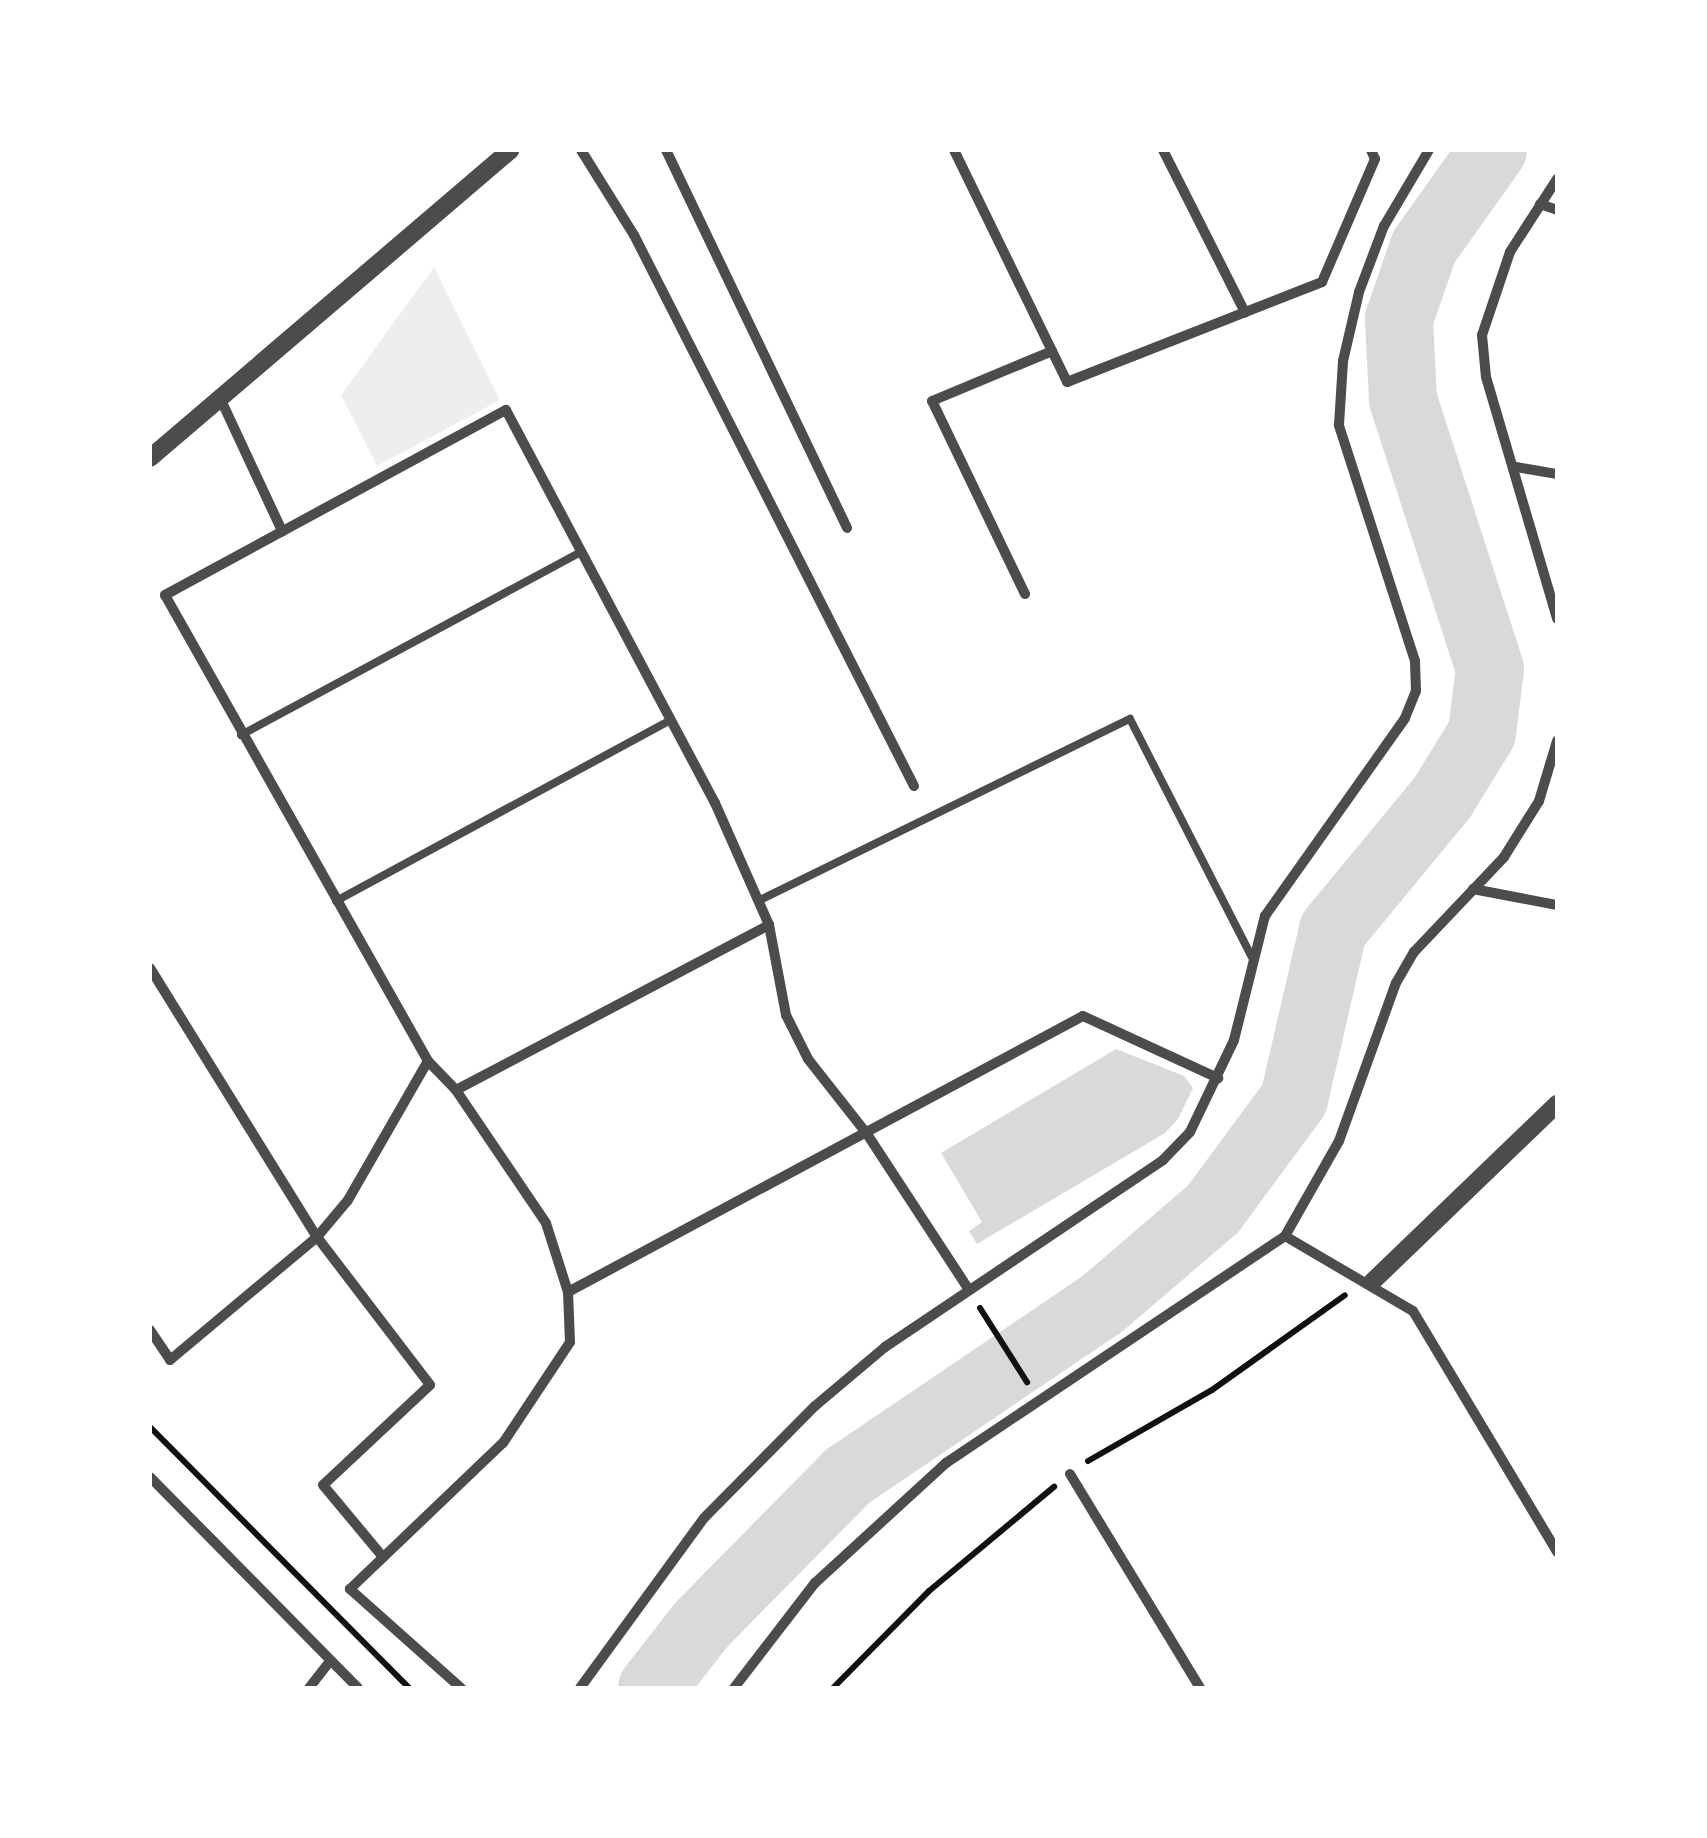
<!DOCTYPE html>
<html>
<head>
<meta charset="utf-8">
<style>
	body { margin:0 }
	#map { position:relative; width:1707px; height:1838px; overflow:hidden; background:#fff; font-family:Poppins,sans-serif }
	div>[style] { position:absolute }
	.green>* { inset:0; background:#eee }
	.water>* { inset:0; background:#d9d9d9 }
	.river>* { height:68px; margin:-34px; padding:0 34px; transform-origin:34px; border-radius:34px; background:#d9d9d9 }
	.path>* { height:6px; margin:-3px; padding:0 3px; transform-origin:3px; border-radius:3px; background:#111 }
	.service>* { height:8px; margin:-4px; padding:0 4px; transform-origin:4px; border-radius:4px; background:#4c4c4c }
	.minor>* { height:10px; margin:-5px; padding:0 5px; transform-origin:5px; border-radius:5px; background:#4c4c4c }
	.tertiary>* { height:18px; margin:-9px; padding:0 9px; transform-origin:9px; border-radius:9px; background:#4c4c4c }
	span { translate:-50% -50%; white-space:nowrap; text-align:center; line-height:1.15; -webkit-text-stroke:9px #fff; paint-order:stroke }
	.frame { position:absolute; inset:0; border:152px solid #fff; pointer-events:none }
</style>
</head>
<body>
<div id="map">
	<div class="green">
		<i style="clip-path:polygon(434px 267px,500px 400px,377px 466px,341px 395px)"></i>
	</div>
	<div class="water">
		<i style="clip-path:polygon(1116px 1049px,1184px 1076px,1193px 1088px,1178px 1119px,1165px 1133px,977px 1244px,969px 1231px,982px 1222px,941px 1153px)"></i>
	</div>
	<div class="river">
		<i style="left:652px;top:1688px;width:81px;rotate:-52deg"></i>
		<i style="left:702px;top:1624px;width:208px;rotate:-45.4deg"></i>
		<i style="left:848px;top:1476px;width:305px;rotate:-34.1deg"></i>
		<i style="left:1101px;top:1305px;width:148px;rotate:-40.6deg"></i>
		<i style="left:1213px;top:1209px;width:137px;rotate:-53.6deg"></i>
		<i style="left:1294px;top:1099px;width:173px;rotate:-77deg"></i>
		<i style="left:1333px;top:930px;width:171px;rotate:-50.5deg"></i>
		<i style="left:1442px;top:798px;width:76px;rotate:-58.4deg"></i>
		<i style="left:1482px;top:733px;width:64px;rotate:-82.9deg"></i>
		<i style="left:1490px;top:669px;width:284px;rotate:-107.9deg"></i>
		<i style="left:1403px;top:399px;width:80px;rotate:-92.9deg"></i>
		<i style="left:1399px;top:319px;width:76px;rotate:-70.9deg"></i>
		<i style="left:1424px;top:247px;width:119px;rotate:-54.6deg"></i>
	</div>
	<div class="path">
		<i style="left:980px;top:1308px;width:88px;rotate:57.6deg"></i>
		<i style="left:150px;top:1427px;width:368px;rotate:45.2deg"></i>
		<i style="left:1088px;top:1461px;width:143px;rotate:-29.8deg"></i>
		<i style="left:1212px;top:1390px;width:163px;rotate:-35.5deg"></i>
		<i style="left:833px;top:1688px;width:136px;rotate:-45.3deg"></i>
		<i style="left:929px;top:1591px;width:163px;rotate:-39.8deg"></i>
	</div>
	<div class="service">
		<i style="left:241px;top:735px;width:386px;rotate:-28.3deg"></i>
		<i style="left:760px;top:900px;width:412px;rotate:-26.1deg"></i>
		<i style="left:1130px;top:719px;width:267px;rotate:62.9deg"></i>
		<i style="left:336px;top:901px;width:381px;rotate:-28.4deg"></i>
	</div>
	<div class="minor">
		<i style="left:581px;top:150px;width:100px;rotate:58.1deg"></i>
		<i style="left:634px;top:235px;width:618px;rotate:63.06deg"></i>
		<i style="left:666px;top:150px;width:419px;rotate:64.4deg"></i>
		<i style="left:954px;top:150px;width:258px;rotate:64deg"></i>
		<i style="left:1067px;top:382px;width:274px;rotate:-21.4deg"></i>
		<i style="left:1322px;top:282px;width:134px;rotate:-66.7deg"></i>
		<i style="left:1375px;top:159px;width:10px;rotate:-114deg"></i>
		<i style="left:1163px;top:150px;width:182px;rotate:63.2deg"></i>
		<i style="left:1557px;top:179px;width:87px;rotate:122.8deg"></i>
		<i style="left:1510px;top:252px;width:88px;rotate:108.6deg"></i>
		<i style="left:1482px;top:335px;width:42px;rotate:84.6deg"></i>
		<i style="left:1486px;top:377px;width:252px;rotate:73.6deg"></i>
		<i style="left:1540px;top:204px;width:18px;rotate:19deg"></i>
		<i style="left:221px;top:400px;width:145px;rotate:65deg"></i>
		<i style="left:1516px;top:467px;width:42px;rotate:9.7deg"></i>
		<i style="left:1025px;top:594px;width:214px;rotate:-115.7deg"></i>
		<i style="left:932px;top:401px;width:130px;rotate:-22.6deg"></i>
		<i style="left:1473px;top:889px;width:86px;rotate:10.8deg"></i>
		<i style="left:150px;top:968px;width:317px;rotate:58.2deg"></i>
		<i style="left:317px;top:1237px;width:186px;rotate:52.6deg"></i>
		<i style="left:430px;top:1385px;width:146px;rotate:136.9deg"></i>
		<i style="left:323px;top:1485px;width:94px;rotate:50.2deg"></i>
		<i style="left:456px;top:1090px;width:354px;rotate:-27.8deg"></i>
		<i style="left:1285px;top:1236px;width:148px;rotate:30.4deg"></i>
		<i style="left:1413px;top:1311px;width:281px;rotate:59.1deg"></i>
		<i style="left:568px;top:1292px;width:584px;rotate:-28.19deg"></i>
		<i style="left:1083px;top:1016px;width:149px;rotate:24.7deg"></i>
		<i style="left:150px;top:1330px;width:36px;rotate:56deg"></i>
		<i style="left:170px;top:1360px;width:192px;rotate:-39.9deg"></i>
		<i style="left:317px;top:1237px;width:48px;rotate:-50deg"></i>
		<i style="left:348px;top:1200px;width:160px;rotate:-60.1deg"></i>
		<i style="left:1070px;top:1474px;width:250px;rotate:58.7deg"></i>
		<i style="left:150px;top:1477px;width:296px;rotate:45.4deg"></i>
		<i style="left:309px;top:1688px;width:34px;rotate:-52deg"></i>
		<i style="left:461px;top:1688px;width:149px;rotate:-138.3deg"></i>
		<i style="left:350px;top:1589px;width:211px;rotate:-43.7deg"></i>
		<i style="left:503px;top:1443px;width:121px;rotate:-56.4deg"></i>
		<i style="left:570px;top:1342px;width:50px;rotate:-92.3deg"></i>
		<i style="left:568px;top:1292px;width:72px;rotate:-107.7deg"></i>
		<i style="left:546px;top:1223px;width:161px;rotate:-124.1deg"></i>
		<i style="left:456px;top:1090px;width:40px;rotate:-134deg"></i>
		<i style="left:428px;top:1061px;width:535px;rotate:-119.44deg"></i>
		<i style="left:165px;top:595px;width:388px;rotate:-28.5deg"></i>
		<i style="left:506px;top:410px;width:445px;rotate:62deg"></i>
		<i style="left:715px;top:803px;width:133px;rotate:66.1deg"></i>
		<i style="left:769px;top:925px;width:92px;rotate:79.3deg"></i>
		<i style="left:786px;top:1015px;width:49px;rotate:63.4deg"></i>
		<i style="left:808px;top:1059px;width:95px;rotate:51.8deg"></i>
		<i style="left:867px;top:1134px;width:186px;rotate:56.8deg"></i>
		<i style="left:580px;top:1688px;width:210px;rotate:-53.9deg"></i>
		<i style="left:704px;top:1518px;width:158px;rotate:-45.3deg"></i>
		<i style="left:815px;top:1406px;width:92px;rotate:-40.1deg"></i>
		<i style="left:885px;top:1347px;width:335px;rotate:-33.9deg"></i>
		<i style="left:1163px;top:1160px;width:39px;rotate:-46deg"></i>
		<i style="left:1190px;top:1132px;width:102px;rotate:-64.4deg"></i>
		<i style="left:1234px;top:1040px;width:128px;rotate:-76deg"></i>
		<i style="left:1265px;top:916px;width:242px;rotate:-54.7deg"></i>
		<i style="left:1405px;top:718px;width:29px;rotate:-68deg"></i>
		<i style="left:1416px;top:691px;width:30px;rotate:-92deg"></i>
		<i style="left:1415px;top:661px;width:248px;rotate:-107.9deg"></i>
		<i style="left:1339px;top:425px;width:64px;rotate:-86.4deg"></i>
		<i style="left:1343px;top:361px;width:71px;rotate:-76.9deg"></i>
		<i style="left:1359px;top:292px;width:71px;rotate:-69.3deg"></i>
		<i style="left:1384px;top:226px;width:88px;rotate:-59.4deg"></i>
		<i style="left:734px;top:1688px;width:133px;rotate:-52.4deg"></i>
		<i style="left:815px;top:1583px;width:178px;rotate:-42.5deg"></i>
		<i style="left:946px;top:1463px;width:408px;rotate:-33.8deg"></i>
		<i style="left:1285px;top:1236px;width:109px;rotate:-60.4deg"></i>
		<i style="left:1339px;top:1141px;width:168px;rotate:-70.2deg"></i>
		<i style="left:1396px;top:983px;width:36px;rotate:-60deg"></i>
		<i style="left:1414px;top:952px;width:131px;rotate:-46.5deg"></i>
		<i style="left:1504px;top:857px;width:66px;rotate:-58deg"></i>
		<i style="left:1539px;top:801px;width:63px;rotate:-73.3deg"></i>
	</div>
	<div class="tertiary">
		<i style="left:150px;top:458px;width:474px;rotate:-40.5deg"></i>
		<i style="left:1372px;top:1282px;width:257px;rotate:-43.9deg"></i>
	</div>
	<div class="frame"></div>
</div>
</body>
</html>
